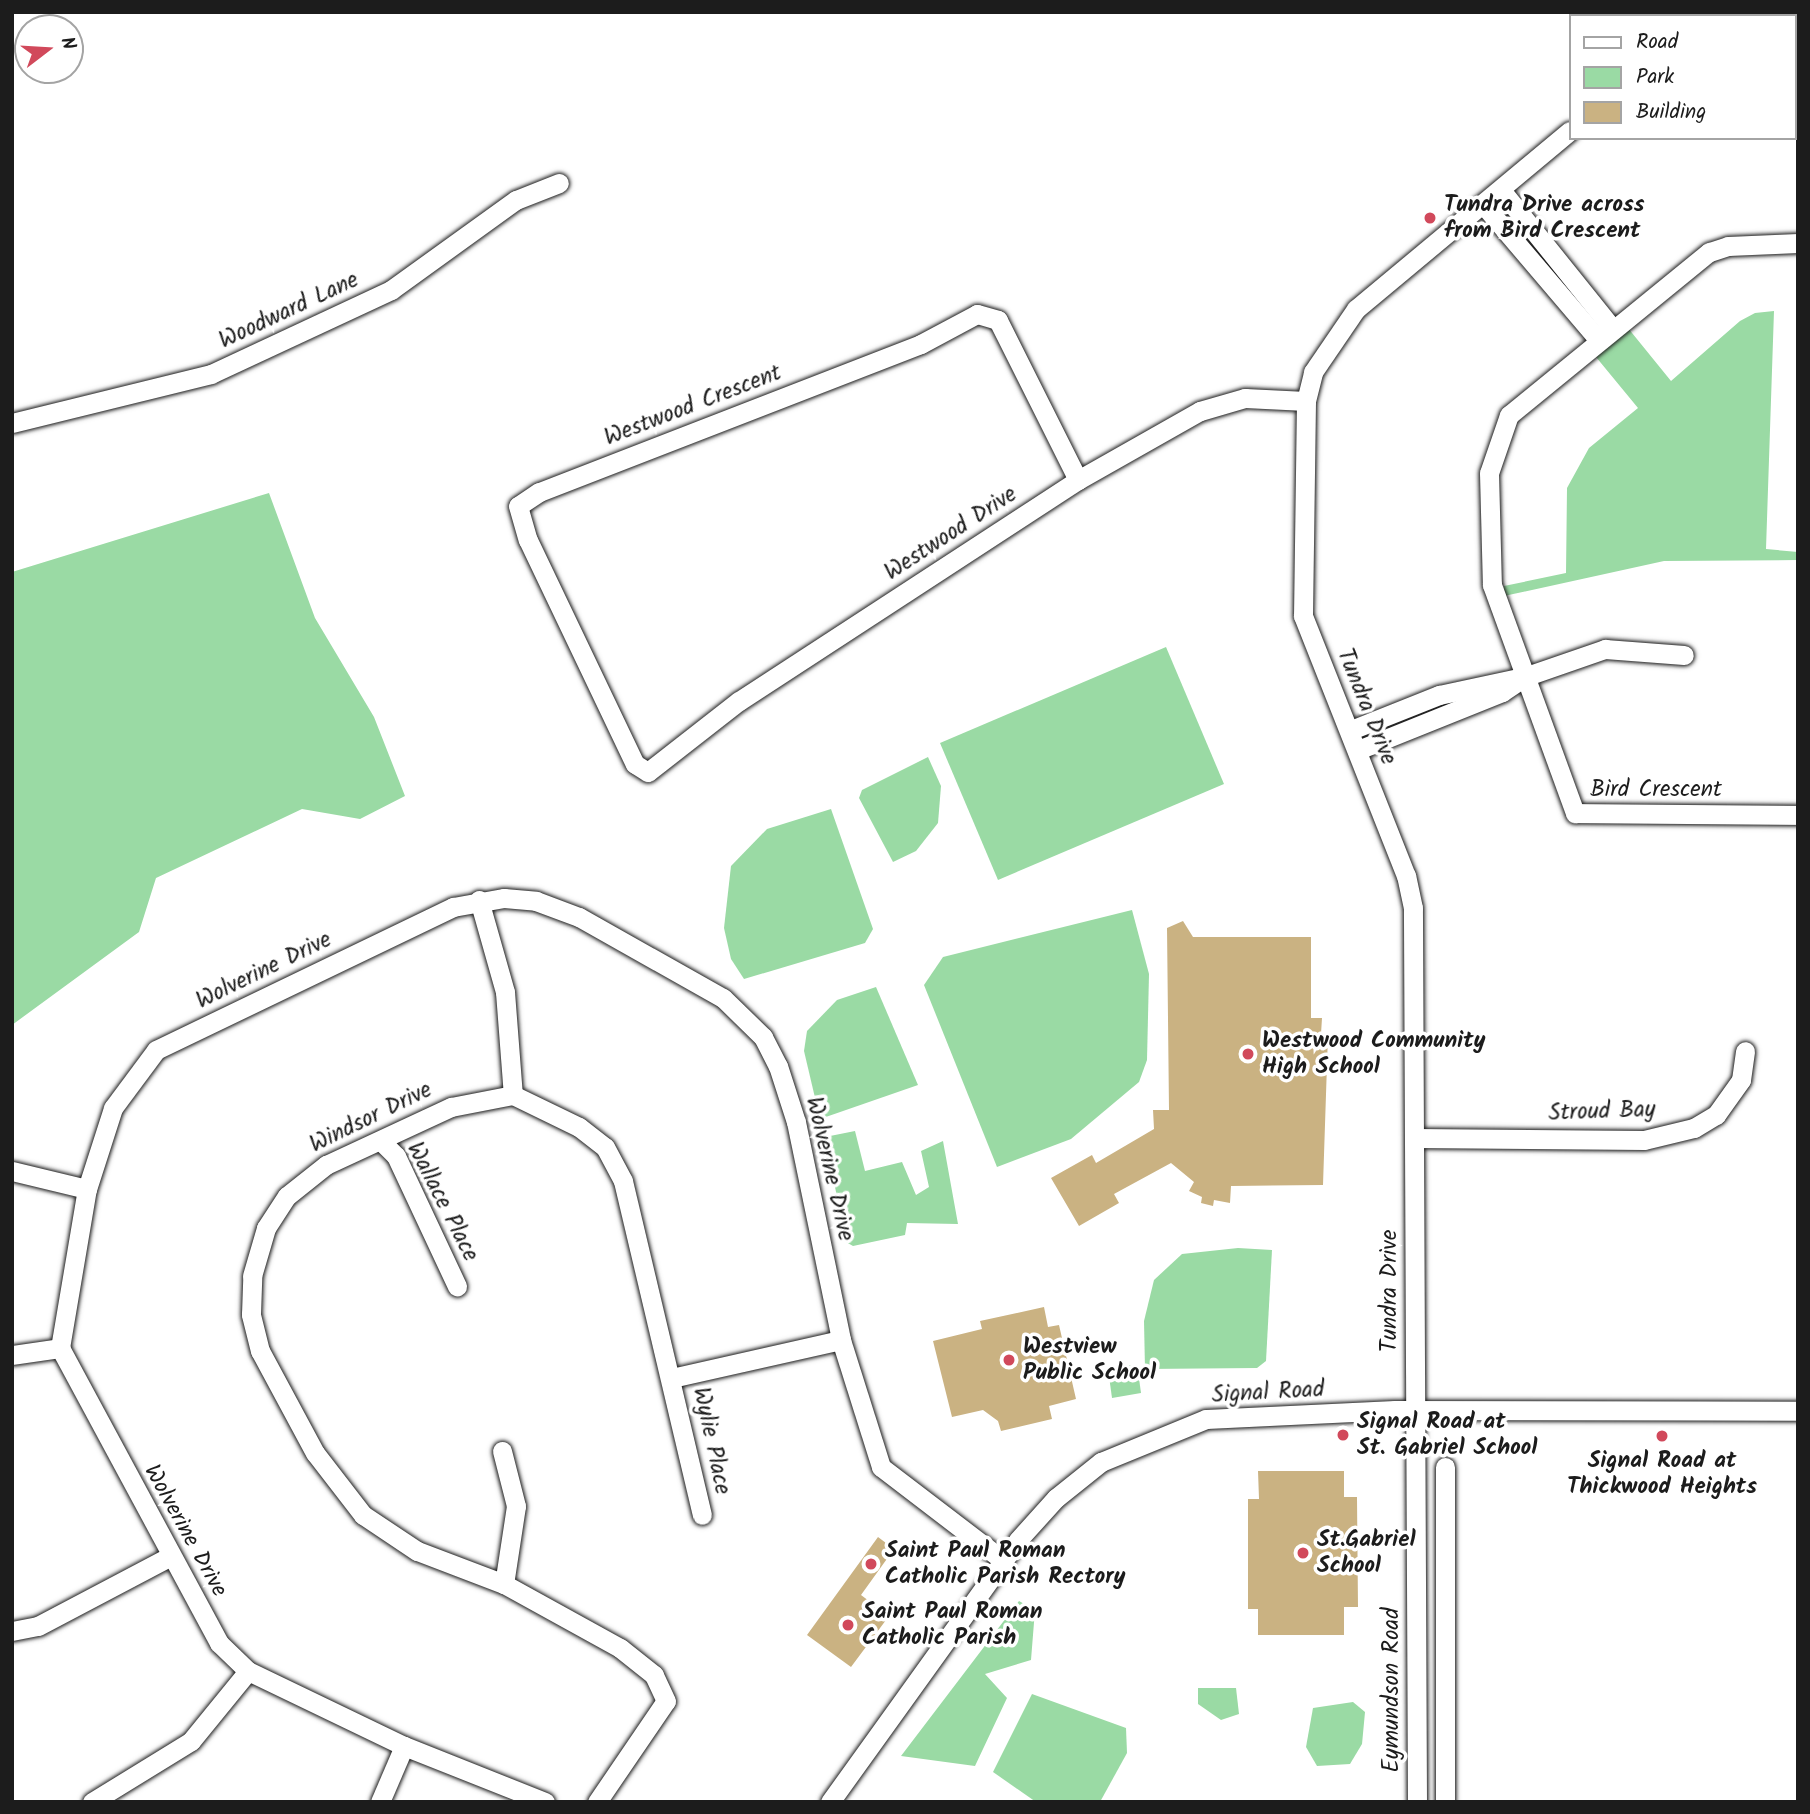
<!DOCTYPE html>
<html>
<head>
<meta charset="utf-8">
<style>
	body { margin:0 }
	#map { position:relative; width:1810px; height:1814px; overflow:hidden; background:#fff; font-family:Kalam,sans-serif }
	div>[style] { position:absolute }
	.green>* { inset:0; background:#9adaa4 }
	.building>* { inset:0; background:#cab282 }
	.roads { filter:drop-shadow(0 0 2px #1c1c1c) drop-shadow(0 0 2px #1c1c1c) }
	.minor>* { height:19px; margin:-9.5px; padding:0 9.5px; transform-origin:9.5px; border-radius:9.5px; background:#fff }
	.dots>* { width:19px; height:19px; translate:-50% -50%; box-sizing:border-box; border:4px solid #fff; border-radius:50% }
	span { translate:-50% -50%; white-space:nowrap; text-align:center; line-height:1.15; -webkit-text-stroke:7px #fff; paint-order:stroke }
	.poi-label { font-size:23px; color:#1c1c1c; font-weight:700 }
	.left { translate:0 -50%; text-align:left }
	.street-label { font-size:23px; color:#1c1c1c }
	.frame { position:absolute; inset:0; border:14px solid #1c1c1c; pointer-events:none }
	.legend { position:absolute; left:1569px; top:14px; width:228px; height:126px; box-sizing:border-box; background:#fff; border:2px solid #a4a4a4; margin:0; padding:9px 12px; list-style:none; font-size:21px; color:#1c1c1c }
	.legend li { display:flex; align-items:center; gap:14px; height:35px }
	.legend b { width:35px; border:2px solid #a4a4a4 }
	.north { position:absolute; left:14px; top:14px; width:70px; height:70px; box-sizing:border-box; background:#fff; border:2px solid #a4a4a4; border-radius:50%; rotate:73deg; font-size:19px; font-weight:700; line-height:28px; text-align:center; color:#1c1c1c }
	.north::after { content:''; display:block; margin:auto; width:24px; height:32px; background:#d1495b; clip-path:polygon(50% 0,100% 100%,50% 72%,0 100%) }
</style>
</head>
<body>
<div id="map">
	<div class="green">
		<i style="clip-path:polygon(1774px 311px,1766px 549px,1798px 552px,1798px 560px,1664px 561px,1504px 596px,1504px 586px,1566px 573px,1567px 488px,1589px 448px,1638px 408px,1596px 357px,1628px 328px,1671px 381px,1740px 321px,1755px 313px)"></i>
		<i style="clip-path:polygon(269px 493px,315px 618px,374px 717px,405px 796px,360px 819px,302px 809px,156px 878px,139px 932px,12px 1025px,12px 572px)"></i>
		<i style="clip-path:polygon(1166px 647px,1224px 784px,998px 880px,940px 743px)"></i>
		<i style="clip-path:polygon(928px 757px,941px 786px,938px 823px,916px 851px,893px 862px,859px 798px,862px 790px)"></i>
		<i style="clip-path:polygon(831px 809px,873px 929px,865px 943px,744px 979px,731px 959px,724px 928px,731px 866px,767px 829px)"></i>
		<i style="clip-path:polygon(1132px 910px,1149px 974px,1147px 1060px,1139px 1082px,1071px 1139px,997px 1167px,924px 985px,943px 957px)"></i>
		<i style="clip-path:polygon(876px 987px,918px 1085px,820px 1119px,804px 1051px,807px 1031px,837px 1000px)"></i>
		<i style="clip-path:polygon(855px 1131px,865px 1171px,902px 1162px,916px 1195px,929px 1187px,921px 1151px,943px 1141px,958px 1224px,907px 1223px,905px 1235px,853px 1246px,846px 1242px,825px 1137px)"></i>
		<i style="clip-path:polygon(1238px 1248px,1272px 1250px,1266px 1361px,1257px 1368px,1145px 1369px,1144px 1321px,1154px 1280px,1182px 1254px)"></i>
		<i style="clip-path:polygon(1137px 1364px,1141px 1393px,1112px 1398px,1108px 1369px)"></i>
		<i style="clip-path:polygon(1019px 1601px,1035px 1610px,1031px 1660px,985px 1674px,1007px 1698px,975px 1766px,901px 1756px)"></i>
		<i style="clip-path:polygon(1198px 1688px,1236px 1688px,1239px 1714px,1221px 1720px,1198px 1704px)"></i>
		<i style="clip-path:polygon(1032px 1694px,1126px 1728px,1127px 1753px,1100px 1802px,1036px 1802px,993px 1772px)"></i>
		<i style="clip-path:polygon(1353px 1702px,1365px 1712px,1362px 1744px,1350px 1764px,1317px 1766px,1306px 1747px,1313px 1708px)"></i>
	</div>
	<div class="building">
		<i style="clip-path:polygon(1183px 921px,1193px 937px,1311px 937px,1311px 1018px,1322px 1018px,1321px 1034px,1328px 1034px,1323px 1185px,1231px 1186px,1230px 1203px,1214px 1200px,1213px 1206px,1201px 1203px,1202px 1197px,1189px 1191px,1194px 1182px,1171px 1163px,1114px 1194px,1119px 1203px,1079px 1226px,1051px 1178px,1092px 1155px,1096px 1163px,1154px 1129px,1153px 1110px,1169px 1110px,1167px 928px)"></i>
		<i style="clip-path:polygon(1044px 1307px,1048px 1327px,1059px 1325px,1076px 1399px,1049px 1406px,1052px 1419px,1001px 1431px,998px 1421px,983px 1410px,952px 1417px,933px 1341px,982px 1329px,980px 1321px)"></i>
		<i style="clip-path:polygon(1258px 1471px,1344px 1471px,1344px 1497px,1357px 1497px,1358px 1607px,1344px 1607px,1344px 1635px,1258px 1635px,1258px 1609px,1248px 1609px,1248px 1499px,1259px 1499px)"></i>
		<i style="clip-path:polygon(878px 1537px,894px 1549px,861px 1595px,889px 1616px,851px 1667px,807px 1635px)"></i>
	</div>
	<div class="roads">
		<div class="minor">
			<i style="left:1794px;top:55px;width:4px"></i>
			<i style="left:1501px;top:190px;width:177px;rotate:51.2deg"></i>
			<i style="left:1483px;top:204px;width:177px;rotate:49.6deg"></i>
			<i style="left:1798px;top:243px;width:70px;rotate:177.5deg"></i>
			<i style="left:1728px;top:246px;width:20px;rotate:162deg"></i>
			<i style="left:1709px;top:252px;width:258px;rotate:140.8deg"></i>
			<i style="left:1509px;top:415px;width:61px;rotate:109deg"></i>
			<i style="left:1489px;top:473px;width:112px;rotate:88.5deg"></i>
			<i style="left:1492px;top:585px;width:243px;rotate:70deg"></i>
			<i style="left:1575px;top:813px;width:223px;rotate:0.5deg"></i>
			<i style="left:12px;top:423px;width:205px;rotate:-13.8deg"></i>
			<i style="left:211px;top:374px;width:199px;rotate:-25deg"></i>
			<i style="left:391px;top:290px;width:154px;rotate:-35.8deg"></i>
			<i style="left:516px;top:200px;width:46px;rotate:-21.6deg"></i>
			<i style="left:1078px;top:480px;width:179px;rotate:-116.6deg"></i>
			<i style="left:998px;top:320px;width:22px;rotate:-164deg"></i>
			<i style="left:977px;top:314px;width:64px;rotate:151.8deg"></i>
			<i style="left:921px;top:344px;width:410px;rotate:158.8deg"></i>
			<i style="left:539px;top:492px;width:25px;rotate:146deg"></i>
			<i style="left:518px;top:506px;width:35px;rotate:74deg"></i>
			<i style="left:528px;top:540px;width:248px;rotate:64.5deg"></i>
			<i style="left:635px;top:764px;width:15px;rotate:32deg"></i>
			<i style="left:648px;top:772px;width:115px;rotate:-38deg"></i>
			<i style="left:739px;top:701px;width:405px;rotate:-33.1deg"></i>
			<i style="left:1078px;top:480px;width:140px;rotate:-29.5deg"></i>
			<i style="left:1200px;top:411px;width:47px;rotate:-16.1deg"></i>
			<i style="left:1245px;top:398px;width:61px;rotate:2.8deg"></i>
			<i style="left:1351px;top:730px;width:95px;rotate:-21.7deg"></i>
			<i style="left:1439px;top:695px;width:87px;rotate:-12deg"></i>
			<i style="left:1524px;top:677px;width:86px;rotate:-19.1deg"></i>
			<i style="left:1605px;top:649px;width:79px;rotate:4.3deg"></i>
			<i style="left:1358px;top:750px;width:155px;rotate:-21.9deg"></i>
			<i style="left:1502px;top:692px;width:25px;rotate:-34deg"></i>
			<i style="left:479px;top:900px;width:96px;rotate:74.2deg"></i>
			<i style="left:505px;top:992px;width:103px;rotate:85.6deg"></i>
			<i style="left:1414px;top:1138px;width:230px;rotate:0.5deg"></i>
			<i style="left:1644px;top:1140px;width:51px;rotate:-13.5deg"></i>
			<i style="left:1694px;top:1128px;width:26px;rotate:-31deg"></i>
			<i style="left:1716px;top:1115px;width:43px;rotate:-54.5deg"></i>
			<i style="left:1741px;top:1080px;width:29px;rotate:-82deg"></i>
			<i style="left:381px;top:1141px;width:21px;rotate:45deg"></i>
			<i style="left:396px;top:1156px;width:144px;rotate:64.9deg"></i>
			<i style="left:12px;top:1171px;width:77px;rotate:13.5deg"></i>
			<i style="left:12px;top:1355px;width:49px;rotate:-8.3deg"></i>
			<i style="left:672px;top:1378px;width:173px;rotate:-12.7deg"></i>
			<i style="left:502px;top:1451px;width:57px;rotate:75.7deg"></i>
			<i style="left:516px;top:1506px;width:79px;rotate:98.7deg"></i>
			<i style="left:12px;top:1631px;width:26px;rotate:-11deg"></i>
			<i style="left:38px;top:1626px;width:148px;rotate:-27.8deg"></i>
			<i style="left:92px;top:1802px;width:116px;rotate:-31.6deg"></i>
			<i style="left:191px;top:1741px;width:90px;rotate:-50.8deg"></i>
			<i style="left:380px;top:1802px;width:61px;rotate:-66.8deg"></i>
			<i style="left:545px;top:1802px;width:152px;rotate:-158.3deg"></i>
			<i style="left:404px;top:1746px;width:173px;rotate:-154.3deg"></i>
			<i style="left:248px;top:1671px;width:40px;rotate:-136deg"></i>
			<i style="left:219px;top:1643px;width:335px;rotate:-118.3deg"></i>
			<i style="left:60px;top:1348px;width:161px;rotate:-80.4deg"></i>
			<i style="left:87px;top:1189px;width:85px;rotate:-72.2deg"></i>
			<i style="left:113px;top:1108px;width:72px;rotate:-53.4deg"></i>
			<i style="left:156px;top:1050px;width:330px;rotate:-25.7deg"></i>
			<i style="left:453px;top:907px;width:52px;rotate:-10deg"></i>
			<i style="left:504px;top:898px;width:32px;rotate:5deg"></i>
			<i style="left:536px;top:901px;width:46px;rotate:20.4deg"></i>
			<i style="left:579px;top:917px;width:165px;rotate:29.4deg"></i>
			<i style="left:723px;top:998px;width:56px;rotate:44.3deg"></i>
			<i style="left:763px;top:1037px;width:33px;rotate:63deg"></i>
			<i style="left:778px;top:1066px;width:59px;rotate:72.2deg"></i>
			<i style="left:796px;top:1122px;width:223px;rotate:78.3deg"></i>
			<i style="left:841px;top:1340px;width:133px;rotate:72.5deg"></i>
			<i style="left:881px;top:1467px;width:155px;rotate:37.4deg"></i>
			<i style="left:597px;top:1802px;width:122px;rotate:-55.7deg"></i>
			<i style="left:666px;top:1701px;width:29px;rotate:-115deg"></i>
			<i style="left:654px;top:1675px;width:43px;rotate:-141.5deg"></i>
			<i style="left:620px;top:1648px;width:132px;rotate:-151.1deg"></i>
			<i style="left:504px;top:1584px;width:93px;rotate:-159.2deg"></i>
			<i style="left:417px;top:1551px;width:65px;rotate:-146.3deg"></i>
			<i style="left:363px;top:1515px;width:78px;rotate:-127.7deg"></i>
			<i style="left:315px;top:1453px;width:116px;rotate:-118.3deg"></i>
			<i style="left:260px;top:1351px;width:38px;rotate:-104deg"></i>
			<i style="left:251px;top:1314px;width:38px;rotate:-88deg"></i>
			<i style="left:252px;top:1276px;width:50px;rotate:-73.7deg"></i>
			<i style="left:266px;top:1228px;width:38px;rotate:-57deg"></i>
			<i style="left:287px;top:1196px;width:50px;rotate:-38.5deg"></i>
			<i style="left:326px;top:1165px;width:138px;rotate:-24.9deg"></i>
			<i style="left:451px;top:1107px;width:63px;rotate:-11deg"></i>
			<i style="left:513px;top:1095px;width:73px;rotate:25.9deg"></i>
			<i style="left:579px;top:1127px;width:33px;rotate:38deg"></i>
			<i style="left:605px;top:1147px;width:38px;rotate:62deg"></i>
			<i style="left:623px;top:1181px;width:343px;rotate:76.7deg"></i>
			<i style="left:830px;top:1802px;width:322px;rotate:-54.3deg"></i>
			<i style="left:1018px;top:1540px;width:57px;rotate:-47.9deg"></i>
			<i style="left:1056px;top:1498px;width:58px;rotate:-38.7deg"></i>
			<i style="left:1101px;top:1462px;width:113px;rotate:-22.3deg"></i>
			<i style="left:1206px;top:1419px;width:189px;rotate:-2.7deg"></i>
			<i style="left:1395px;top:1410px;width:403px;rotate:0.1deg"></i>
			<i style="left:1417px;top:1802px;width:894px;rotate:-90.26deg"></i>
			<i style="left:1413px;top:908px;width:33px;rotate:-102deg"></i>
			<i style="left:1406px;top:876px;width:280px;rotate:-111.6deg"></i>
			<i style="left:1303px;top:616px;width:215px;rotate:-89.2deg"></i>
			<i style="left:1306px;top:401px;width:30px;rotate:-76deg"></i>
			<i style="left:1313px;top:372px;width:76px;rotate:-55.7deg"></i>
			<i style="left:1356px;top:309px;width:278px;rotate:-39.8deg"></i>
			<i style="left:1445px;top:1802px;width:335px;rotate:-90deg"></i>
		</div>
	</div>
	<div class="dots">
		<i style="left:1430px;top:218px;background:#d1495b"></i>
		<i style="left:1248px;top:1054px;background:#d1495b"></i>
		<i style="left:1009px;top:1360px;background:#d1495b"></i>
		<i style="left:1343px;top:1435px;background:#d1495b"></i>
		<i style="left:1662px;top:1436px;background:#d1495b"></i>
		<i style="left:1303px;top:1553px;background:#d1495b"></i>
		<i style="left:871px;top:1564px;background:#d1495b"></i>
		<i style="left:848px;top:1625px;background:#d1495b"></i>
	</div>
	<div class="poi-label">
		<span class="left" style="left:1444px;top:218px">Tundra Drive across<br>from Bird Crescent</span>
		<span class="left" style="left:1262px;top:1054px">Westwood Community<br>High School</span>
		<span class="left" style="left:1023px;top:1360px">Westview<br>Public School</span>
		<span class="left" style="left:1357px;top:1435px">Signal Road at<br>St. Gabriel School</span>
		<span style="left:1662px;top:1474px">Signal Road at<br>Thickwood Heights</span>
		<span class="left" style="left:1317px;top:1553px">St.Gabriel<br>School</span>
		<span class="left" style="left:885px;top:1564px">Saint Paul Roman<br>Catholic Parish Rectory</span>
		<span class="left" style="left:862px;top:1625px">Saint Paul Roman<br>Catholic Parish</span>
	</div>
	<div class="street-label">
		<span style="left:289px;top:311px;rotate:-25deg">Woodward Lane</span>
		<span style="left:693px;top:406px;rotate:-21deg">Westwood Crescent</span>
		<span style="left:951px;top:534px;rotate:-33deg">Westwood Drive</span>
		<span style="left:1366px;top:707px;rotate:68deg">Tundra Drive</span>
		<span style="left:1656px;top:790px">Bird Crescent</span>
		<span style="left:264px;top:971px;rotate:-26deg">Wolverine Drive</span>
		<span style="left:1602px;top:1112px;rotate:-2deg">Stroud Bay</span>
		<span style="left:371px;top:1118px;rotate:-26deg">Windsor Drive</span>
		<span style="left:829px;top:1169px;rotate:77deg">Wolverine Drive</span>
		<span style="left:442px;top:1202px;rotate:63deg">Wallace Place</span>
		<span style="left:1390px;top:1291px;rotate:-90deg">Tundra Drive</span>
		<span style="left:1268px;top:1393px;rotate:-3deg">Signal Road</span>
		<span style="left:711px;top:1441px;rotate:78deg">Wylie Place</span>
		<span style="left:185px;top:1531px;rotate:61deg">Wolverine Drive</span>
		<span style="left:1392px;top:1690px;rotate:-90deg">Eymundson Road</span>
	</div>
	<div class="frame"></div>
	<ul class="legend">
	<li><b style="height:9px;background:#fff"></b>Road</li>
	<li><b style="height:19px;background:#9adaa4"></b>Park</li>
	<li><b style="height:19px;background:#cab282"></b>Building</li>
	</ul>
	<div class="north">N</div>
</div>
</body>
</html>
